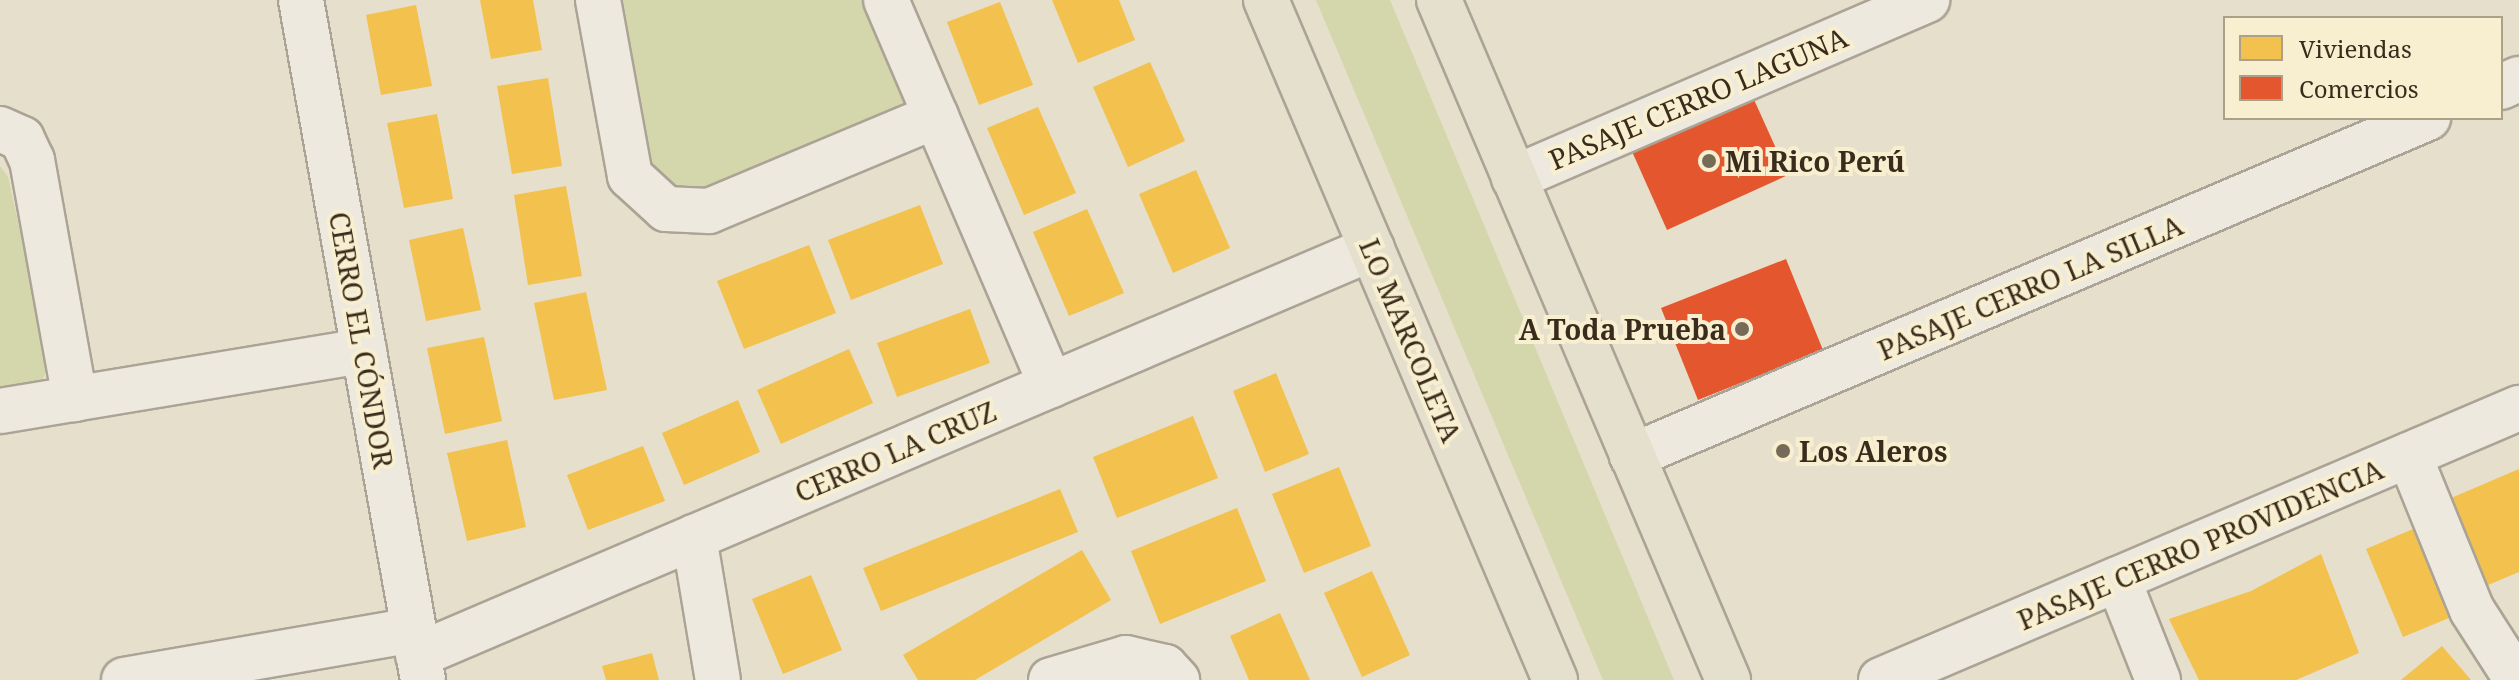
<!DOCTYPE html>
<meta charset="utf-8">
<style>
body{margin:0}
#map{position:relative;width:2519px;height:680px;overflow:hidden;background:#e6dfcb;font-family:"Noto Serif",serif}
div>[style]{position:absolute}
.green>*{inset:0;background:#d4d6ac}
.homes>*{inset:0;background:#f2c14e}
.shops>*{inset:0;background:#e4572e}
.roads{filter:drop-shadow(2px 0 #aba395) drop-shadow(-2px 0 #aba395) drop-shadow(0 2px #aba395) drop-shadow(0 -2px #aba395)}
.minor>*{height:44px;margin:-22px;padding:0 22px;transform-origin:22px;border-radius:22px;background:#ede9de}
.major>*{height:44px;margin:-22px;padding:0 22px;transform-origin:22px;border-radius:22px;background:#e5dfce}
.dots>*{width:22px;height:22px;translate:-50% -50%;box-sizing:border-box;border:4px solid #f8eed0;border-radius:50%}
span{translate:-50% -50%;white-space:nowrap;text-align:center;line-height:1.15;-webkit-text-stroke:8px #f8eed0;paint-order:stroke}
.street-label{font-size:28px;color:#3a2c1c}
.poi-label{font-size:28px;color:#3a2c1c;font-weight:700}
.left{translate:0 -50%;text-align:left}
.right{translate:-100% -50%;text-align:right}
.legend{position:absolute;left:2223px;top:16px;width:280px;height:104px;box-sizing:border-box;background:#f8eed0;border:2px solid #aca088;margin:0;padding:10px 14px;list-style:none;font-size:24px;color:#3a2c1c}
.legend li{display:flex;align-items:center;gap:16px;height:40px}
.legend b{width:40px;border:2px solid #aca088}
</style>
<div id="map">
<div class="green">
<div style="clip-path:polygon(605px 0,871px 0,907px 105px,720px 195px,656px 188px)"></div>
<div style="clip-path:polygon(1316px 0,1390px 0,1674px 680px,1603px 680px)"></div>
<div style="clip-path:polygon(0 166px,8px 177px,50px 364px,40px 384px,0 394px)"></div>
</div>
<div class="homes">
<div style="clip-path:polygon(480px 0,533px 0,542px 50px,491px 59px)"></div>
<div style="clip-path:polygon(1052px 0,1119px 0,1135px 40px,1078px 63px)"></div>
<div style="clip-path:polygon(1000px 2px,1033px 85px,979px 105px,947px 22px)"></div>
<div style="clip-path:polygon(416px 5px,432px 86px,381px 95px,366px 15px)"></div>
<div style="clip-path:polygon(1150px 62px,1185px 141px,1128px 167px,1093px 87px)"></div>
<div style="clip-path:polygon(548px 78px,562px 166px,512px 174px,497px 86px)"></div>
<div style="clip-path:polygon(1038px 107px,1076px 193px,1024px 215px,987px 128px)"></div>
<div style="clip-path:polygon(437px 114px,453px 199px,404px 208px,387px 123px)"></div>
<div style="clip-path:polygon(1196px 170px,1230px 248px,1173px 273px,1139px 194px)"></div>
<div style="clip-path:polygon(566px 186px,582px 276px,528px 285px,514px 195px)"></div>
<div style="clip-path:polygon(920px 205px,943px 264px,851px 300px,828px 240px)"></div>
<div style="clip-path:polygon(1087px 209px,1124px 293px,1069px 316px,1033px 232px)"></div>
<div style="clip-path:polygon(463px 228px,481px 310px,426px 321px,409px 240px)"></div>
<div style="clip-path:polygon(809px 245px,836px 313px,744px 349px,717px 281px)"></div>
<div style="clip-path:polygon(586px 292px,607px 390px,554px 400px,534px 303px)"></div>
<div style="clip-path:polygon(970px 309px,990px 363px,897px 397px,877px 343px)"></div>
<div style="clip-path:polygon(484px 337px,502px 421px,445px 434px,427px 348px)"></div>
<div style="clip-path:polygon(849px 349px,873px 403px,781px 444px,757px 390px)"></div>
<div style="clip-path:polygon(1276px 373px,1309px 454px,1265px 472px,1233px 391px)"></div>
<div style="clip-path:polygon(738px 400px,760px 452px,684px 485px,662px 433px)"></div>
<div style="clip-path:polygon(1193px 416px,1218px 478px,1117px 518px,1093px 457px)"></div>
<div style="clip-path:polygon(507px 440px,526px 527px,467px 541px,447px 453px)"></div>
<div style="clip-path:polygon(643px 446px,665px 501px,588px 530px,567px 475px)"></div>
<div style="clip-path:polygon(1339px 467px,1371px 546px,1304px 573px,1272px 494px)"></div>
<div style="clip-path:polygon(2519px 469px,2519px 572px,2481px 588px,2444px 501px)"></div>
<div style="clip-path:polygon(1060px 489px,1078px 532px,881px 611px,863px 568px)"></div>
<div style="clip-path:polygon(1237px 508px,1266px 581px,1160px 624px,1131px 551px)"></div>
<div style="clip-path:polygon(2413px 529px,2449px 618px,2403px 637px,2366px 549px)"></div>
<div style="clip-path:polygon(1082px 550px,1111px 600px,975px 680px,918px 680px,903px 655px)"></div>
<div style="clip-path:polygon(2321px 554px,2359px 653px,2296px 680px,2199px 680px,2169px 619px,2251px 591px)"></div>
<div style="clip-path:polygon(1372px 571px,1410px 655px,1362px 677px,1324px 593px)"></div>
<div style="clip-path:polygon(811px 575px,842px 650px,783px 674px,752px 599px)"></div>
<div style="clip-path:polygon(1280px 613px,1310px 680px,1249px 680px,1230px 636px)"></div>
<div style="clip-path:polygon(2442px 646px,2471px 680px,2401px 680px)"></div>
<div style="clip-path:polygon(652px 653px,659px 680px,606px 680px,602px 666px)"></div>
</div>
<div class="shops">
<div style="clip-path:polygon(1751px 93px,1788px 175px,1667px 230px,1630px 147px)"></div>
<div style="clip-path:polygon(1786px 259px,1823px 350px,1698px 400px,1661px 308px)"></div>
</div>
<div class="roads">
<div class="minor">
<div style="left:301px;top:0;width:691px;rotate:79.83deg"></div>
<div style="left:598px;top:0;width:179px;rotate:79.7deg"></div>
<div style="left:630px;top:176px;width:49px;rotate:42.5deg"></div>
<div style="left:666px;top:209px;width:43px;rotate:2.7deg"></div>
<div style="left:709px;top:211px;width:246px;rotate:-22.7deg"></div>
<div style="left:886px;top:0;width:419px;rotate:66.8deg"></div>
<div style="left:2501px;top:87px;width:20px;rotate:-24deg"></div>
<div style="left:0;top:129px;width:24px;rotate:24deg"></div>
<div style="left:22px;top:139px;width:23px;rotate:65deg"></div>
<div style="left:32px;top:160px;width:243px;rotate:79.8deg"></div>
<div style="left:1514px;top:178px;width:450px;rotate:-23.3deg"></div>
<div style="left:0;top:411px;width:369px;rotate:-9.4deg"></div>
<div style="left:2409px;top:455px;width:167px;rotate:67.9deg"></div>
<div style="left:2472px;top:610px;width:83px;rotate:57.3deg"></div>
<div style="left:1632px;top:456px;width:865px;rotate:-23.01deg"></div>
<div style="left:694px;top:537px;width:145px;rotate:80.5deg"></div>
<div style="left:2118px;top:579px;width:109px;rotate:68.4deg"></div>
<div style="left:418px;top:655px;width:1037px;rotate:-23.1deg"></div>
<div style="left:124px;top:680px;width:294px;rotate:-9.8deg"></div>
<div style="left:1051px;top:680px;width:78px;rotate:-16.3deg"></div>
<div style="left:1126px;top:658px;width:40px;rotate:13deg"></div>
<div style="left:1165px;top:667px;width:18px;rotate:47deg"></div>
<div style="left:1881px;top:680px;width:694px;rotate:-23.09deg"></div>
</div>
<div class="major">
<div style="left:1266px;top:0;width:739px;rotate:66.97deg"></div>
<div style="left:1439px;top:0;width:739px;rotate:66.97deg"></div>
</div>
</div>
<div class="dots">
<div style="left:1709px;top:161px;background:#766b59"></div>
<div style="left:1742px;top:329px;background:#766b59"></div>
<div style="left:1783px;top:451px;background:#766b59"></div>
</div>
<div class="street-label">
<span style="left:1698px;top:98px;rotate:-23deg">PASAJE CERRO LAGUNA</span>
<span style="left:2030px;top:287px;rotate:-23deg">PASAJE CERRO LA SILLA</span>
<span style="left:362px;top:340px;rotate:80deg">CERRO EL CÓNDOR</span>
<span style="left:1411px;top:340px;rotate:67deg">LO MARCOLETA</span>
<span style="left:895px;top:451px;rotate:-23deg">CERRO LA CRUZ</span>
<span style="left:2200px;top:544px;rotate:-23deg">PASAJE CERRO PROVIDENCIA</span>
</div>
<div class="poi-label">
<span class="left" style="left:1725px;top:161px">Mi Rico Perú</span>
<span class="right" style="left:1726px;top:329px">A Toda Prueba</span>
<span class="left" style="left:1799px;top:451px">Los Aleros</span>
</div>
<ul class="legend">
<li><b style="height:22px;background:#f2c14e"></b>Viviendas</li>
<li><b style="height:22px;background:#e4572e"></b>Comercios</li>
</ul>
</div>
